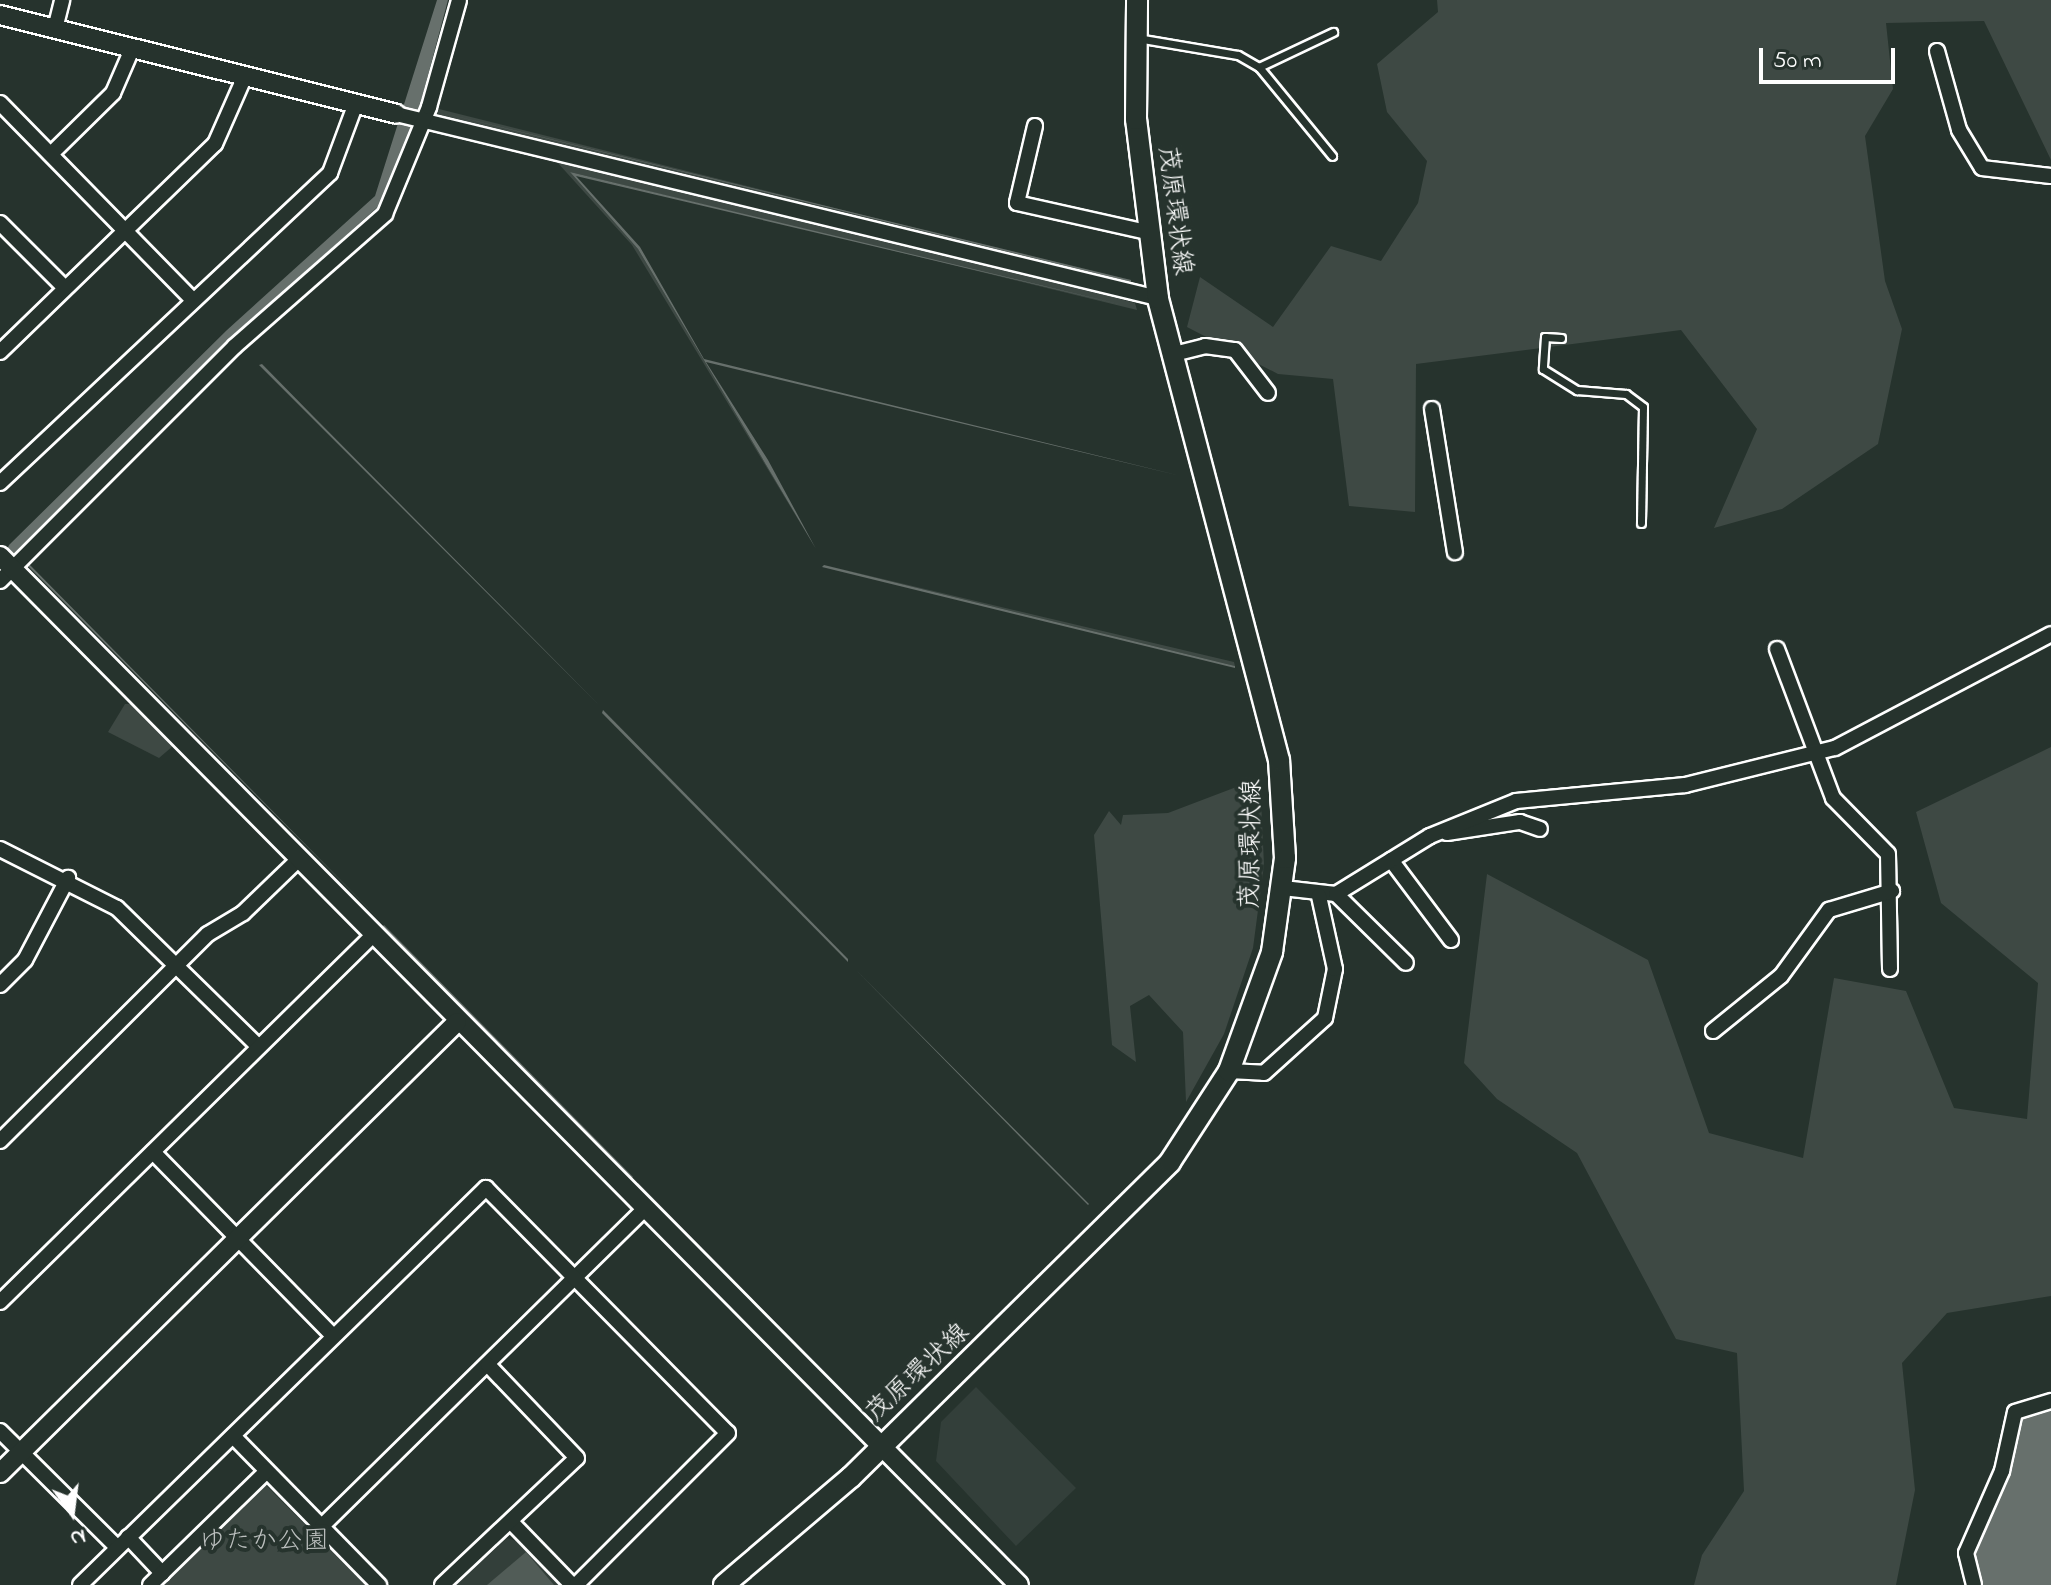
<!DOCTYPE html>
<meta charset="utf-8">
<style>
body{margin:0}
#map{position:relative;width:2051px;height:1585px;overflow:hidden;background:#26332d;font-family:"Indie Flower","Klee One",sans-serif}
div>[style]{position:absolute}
.built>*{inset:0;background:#333f3a}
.green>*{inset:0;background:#3e4944}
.water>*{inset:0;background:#67706c}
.building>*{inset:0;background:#515c57}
.roads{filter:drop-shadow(2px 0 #fff) drop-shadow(-2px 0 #fff) drop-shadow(0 2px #fff) drop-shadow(0 -2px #fff)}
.service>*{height:7px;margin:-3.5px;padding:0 3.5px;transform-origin:3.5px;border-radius:3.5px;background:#26332d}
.minor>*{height:14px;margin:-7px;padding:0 7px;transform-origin:7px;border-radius:7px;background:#26332d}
.tertiary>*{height:18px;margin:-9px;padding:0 9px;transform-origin:9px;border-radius:9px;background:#26332d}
.secondary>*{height:20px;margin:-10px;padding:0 10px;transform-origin:10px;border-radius:10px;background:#26332d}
span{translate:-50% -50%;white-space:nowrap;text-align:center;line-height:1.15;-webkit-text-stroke:8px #26332d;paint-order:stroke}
.street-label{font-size:26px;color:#fff}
.park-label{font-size:26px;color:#bbbfbe}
.north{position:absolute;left:32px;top:1473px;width:80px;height:80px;-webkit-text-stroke:6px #26332d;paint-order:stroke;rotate:166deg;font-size:22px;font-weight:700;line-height:32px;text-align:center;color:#fff}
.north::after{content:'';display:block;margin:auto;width:28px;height:36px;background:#fff;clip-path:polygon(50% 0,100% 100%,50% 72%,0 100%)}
.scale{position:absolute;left:1759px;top:48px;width:136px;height:36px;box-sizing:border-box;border:4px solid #fff;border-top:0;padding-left:10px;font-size:24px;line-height:28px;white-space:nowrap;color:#fff;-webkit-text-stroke:6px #26332d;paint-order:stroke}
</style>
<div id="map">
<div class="built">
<div style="clip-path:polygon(976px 1387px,1076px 1488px,1016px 1546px,936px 1461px,941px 1422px)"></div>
<div style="clip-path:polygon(507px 1538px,516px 1541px,560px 1585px,456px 1585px)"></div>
</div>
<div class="green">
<div style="clip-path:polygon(1437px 0,2051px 0,2051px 160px,1984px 21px,1886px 23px,1893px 89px,1865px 136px,1885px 281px,1902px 329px,1878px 444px,1782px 509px,1714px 528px,1757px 429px,1681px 330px,1416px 364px,1415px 512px,1349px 506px,1333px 379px,1278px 374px,1187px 327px,1200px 277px,1273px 327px,1331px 246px,1381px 261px,1418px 203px,1427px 161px,1387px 112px,1377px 64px,1438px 12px)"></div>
<div style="clip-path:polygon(435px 108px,1131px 282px,1132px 285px,438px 115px)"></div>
<div style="clip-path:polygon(557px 162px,1095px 292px,1135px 303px,1137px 310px,570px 172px,638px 249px,816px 549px,632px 245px)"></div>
<div style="clip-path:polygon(824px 565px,1234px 662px,1235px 666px)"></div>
<div style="clip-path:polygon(125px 704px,132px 704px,173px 746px,159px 758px,108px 732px)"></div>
<div style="clip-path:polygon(2051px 747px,2051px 1296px,1947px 1313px,1902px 1363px,1915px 1490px,1896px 1585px,1694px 1585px,1702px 1555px,1744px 1491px,1737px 1353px,1676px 1339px,1577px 1153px,1497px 1099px,1464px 1063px,1487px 874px,1648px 960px,1709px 1133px,1803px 1158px,1834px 978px,1906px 991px,1954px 1108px,2027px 1119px,2038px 983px,1941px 903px,1916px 812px)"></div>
<div style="clip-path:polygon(1260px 778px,1264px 865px,1253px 948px,1224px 1034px,1186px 1102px,1183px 1032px,1149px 995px,1130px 1006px,1136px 1062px,1112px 1045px,1094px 835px,1109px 811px,1121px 825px,1123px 815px,1168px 813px)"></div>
<div style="clip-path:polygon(264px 1483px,365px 1585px,161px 1585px)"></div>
</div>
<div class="water">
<div style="clip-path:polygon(437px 0,448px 0,414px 128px,382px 203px,225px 344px,0 567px,9px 545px,227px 330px,375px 196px)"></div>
<div style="clip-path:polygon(439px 112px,1131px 280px,1131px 282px)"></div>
<div style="clip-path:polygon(570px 172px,1127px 306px,576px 176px,640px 247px,704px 359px,1181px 476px,706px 362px,768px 460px,816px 549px,638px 249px)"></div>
<div style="clip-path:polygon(262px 364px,312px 415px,599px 705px,259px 365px)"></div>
<div style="clip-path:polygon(27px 562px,379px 919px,26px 564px)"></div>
<div style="clip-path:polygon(824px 565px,1235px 666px,1235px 668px,822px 567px)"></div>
<div style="clip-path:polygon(603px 710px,848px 959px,848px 962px,602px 713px)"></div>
<div style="clip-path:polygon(384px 925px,633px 1177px,631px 1179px,382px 927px)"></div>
<div style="clip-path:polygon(856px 970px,1089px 1204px,1088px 1205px,1026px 1143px)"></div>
<div style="clip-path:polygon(638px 1183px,713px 1259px,846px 1395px,637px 1186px)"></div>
<div style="clip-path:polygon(2051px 1405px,2051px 1585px,1974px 1585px,1974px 1529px,2016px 1428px,2028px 1411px)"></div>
</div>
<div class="building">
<div style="clip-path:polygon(526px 1552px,554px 1585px,487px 1585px)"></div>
</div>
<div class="roads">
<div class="service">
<div style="left:1137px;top:38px;width:102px;rotate:9.6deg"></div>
<div style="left:1238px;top:55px;width:24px;rotate:30deg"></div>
<div style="left:1259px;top:67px;width:115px;rotate:50.6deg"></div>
<div style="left:1259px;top:67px;width:82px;rotate:-25.3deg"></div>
<div style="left:1561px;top:338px;width:16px;rotate:-176deg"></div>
<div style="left:1545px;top:337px;width:32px;rotate:94deg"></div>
<div style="left:1543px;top:369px;width:40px;rotate:32deg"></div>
<div style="left:1577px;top:390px;width:49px;rotate:4.7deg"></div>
<div style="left:1626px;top:394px;width:21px;rotate:37deg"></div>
<div style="left:1643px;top:407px;width:116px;rotate:91deg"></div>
</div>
<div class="minor">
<div style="left:55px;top:29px;width:30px;rotate:-76deg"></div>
<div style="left:1937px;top:51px;width:82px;rotate:74.4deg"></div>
<div style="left:1959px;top:130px;width:44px;rotate:58.8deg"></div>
<div style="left:1982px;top:168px;width:69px;rotate:6.6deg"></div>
<div style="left:0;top:103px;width:273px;rotate:45.6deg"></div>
<div style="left:396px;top:114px;width:784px;rotate:13.58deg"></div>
<div style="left:1035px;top:126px;width:79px;rotate:103.2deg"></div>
<div style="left:1017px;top:203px;width:133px;rotate:12.6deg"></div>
<div style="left:51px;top:154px;width:87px;rotate:-44.5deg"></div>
<div style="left:113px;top:93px;width:48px;rotate:-66.6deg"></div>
<div style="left:0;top:223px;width:92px;rotate:45deg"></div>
<div style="left:0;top:352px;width:299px;rotate:-44.1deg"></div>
<div style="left:215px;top:144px;width:74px;rotate:-66.2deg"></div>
<div style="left:1170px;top:355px;width:36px;rotate:-14deg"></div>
<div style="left:1205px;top:346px;width:30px;rotate:8deg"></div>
<div style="left:1235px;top:350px;width:54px;rotate:52.5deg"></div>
<div style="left:1432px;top:409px;width:145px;rotate:80.9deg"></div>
<div style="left:0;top:483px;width:453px;rotate:-43.2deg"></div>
<div style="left:330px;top:173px;width:75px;rotate:-69.6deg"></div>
<div style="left:0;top:581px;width:332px;rotate:-45deg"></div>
<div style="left:235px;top:346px;width:200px;rotate:-41.3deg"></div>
<div style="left:385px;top:214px;width:116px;rotate:-67.6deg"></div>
<div style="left:429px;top:107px;width:111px;rotate:-74.3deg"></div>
<div style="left:1777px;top:649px;width:159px;rotate:69.4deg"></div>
<div style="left:1833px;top:798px;width:78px;rotate:45.5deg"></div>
<div style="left:1888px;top:854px;width:115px;rotate:89deg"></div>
<div style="left:1447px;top:833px;width:74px;rotate:-8.6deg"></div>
<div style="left:1520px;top:822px;width:21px;rotate:19deg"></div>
<div style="left:0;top:849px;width:131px;rotate:26.8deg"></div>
<div style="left:117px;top:908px;width:197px;rotate:44.4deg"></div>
<div style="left:1391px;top:860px;width:100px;rotate:53.1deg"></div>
<div style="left:1283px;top:888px;width:53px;rotate:6.5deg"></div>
<div style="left:1336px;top:894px;width:110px;rotate:-31.7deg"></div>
<div style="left:1430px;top:836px;width:93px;rotate:-22.1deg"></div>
<div style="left:1516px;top:801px;width:170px;rotate:-5.4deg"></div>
<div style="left:1685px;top:785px;width:154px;rotate:-13.9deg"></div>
<div style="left:1835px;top:748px;width:244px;rotate:-27.8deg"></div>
<div style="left:1336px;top:894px;width:98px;rotate:44.6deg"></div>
<div style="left:0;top:985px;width:35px;rotate:-45deg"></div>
<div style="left:25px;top:960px;width:93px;rotate:-62.3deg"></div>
<div style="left:1713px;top:1031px;width:87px;rotate:-39deg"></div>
<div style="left:1781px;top:976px;width:82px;rotate:-54deg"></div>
<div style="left:1829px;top:910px;width:66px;rotate:-16.8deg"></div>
<div style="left:1229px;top:1071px;width:35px;rotate:3deg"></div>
<div style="left:1264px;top:1073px;width:82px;rotate:-42deg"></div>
<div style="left:1325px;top:1018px;width:50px;rotate:-78.5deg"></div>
<div style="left:1335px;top:969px;width:75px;rotate:-102.4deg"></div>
<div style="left:0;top:1141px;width:293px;rotate:-44.9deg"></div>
<div style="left:208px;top:934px;width:41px;rotate:-31deg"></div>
<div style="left:243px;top:913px;width:78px;rotate:-44deg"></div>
<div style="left:153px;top:1152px;width:257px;rotate:45.6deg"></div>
<div style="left:0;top:1302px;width:522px;rotate:-44.53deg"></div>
<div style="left:0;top:1431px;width:165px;rotate:44.8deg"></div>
<div style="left:233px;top:1436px;width:209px;rotate:45.6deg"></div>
<div style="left:511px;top:1522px;width:88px;rotate:45.9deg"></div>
<div style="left:322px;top:1526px;width:450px;rotate:-44.5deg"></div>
<div style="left:128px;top:1537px;width:50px;rotate:46.6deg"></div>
<div style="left:80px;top:1585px;width:568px;rotate:-44.36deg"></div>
<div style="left:486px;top:1188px;width:344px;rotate:45.4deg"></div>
<div style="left:728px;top:1433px;width:215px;rotate:135deg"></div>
<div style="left:150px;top:1585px;width:163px;rotate:-44.3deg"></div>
<div style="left:442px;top:1585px;width:185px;rotate:-43.3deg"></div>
<div style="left:577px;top:1458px;width:129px;rotate:-133.7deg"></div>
<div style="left:1974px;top:1585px;width:33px;rotate:-104deg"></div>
<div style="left:1966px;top:1553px;width:90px;rotate:-66.3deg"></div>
<div style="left:2002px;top:1471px;width:60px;rotate:-77.6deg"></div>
<div style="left:2015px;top:1412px;width:38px;rotate:-17deg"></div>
</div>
<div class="tertiary">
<div style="left:0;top:15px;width:408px;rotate:14deg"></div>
<div style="left:0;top:556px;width:1448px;rotate:45.28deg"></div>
<div style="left:0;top:1473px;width:642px;rotate:-44.62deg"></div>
</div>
<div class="secondary">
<div style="left:724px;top:1585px;width:167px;rotate:-40.4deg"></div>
<div style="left:851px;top:1477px;width:448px;rotate:-44.6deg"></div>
<div style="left:1170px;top:1162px;width:108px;rotate:-57deg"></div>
<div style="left:1229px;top:1071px;width:127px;rotate:-70.1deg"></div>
<div style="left:1272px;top:952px;width:95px;rotate:-82.1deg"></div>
<div style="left:1285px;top:858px;width:98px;rotate:-93.5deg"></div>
<div style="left:1279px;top:760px;width:478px;rotate:-104.7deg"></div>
<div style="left:1158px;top:298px;width:180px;rotate:-97deg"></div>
<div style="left:1136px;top:119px;width:119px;rotate:-89.5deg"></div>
</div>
</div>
<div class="street-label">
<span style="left:1173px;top:211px;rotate:83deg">茂原環状線</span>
<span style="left:1253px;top:844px;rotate:-89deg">茂原環状線</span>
<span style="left:919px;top:1374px;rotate:-43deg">茂原環状線</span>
</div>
<div class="park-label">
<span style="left:264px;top:1543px">ゆたか公園</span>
</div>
<div class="north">N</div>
<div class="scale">50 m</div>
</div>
